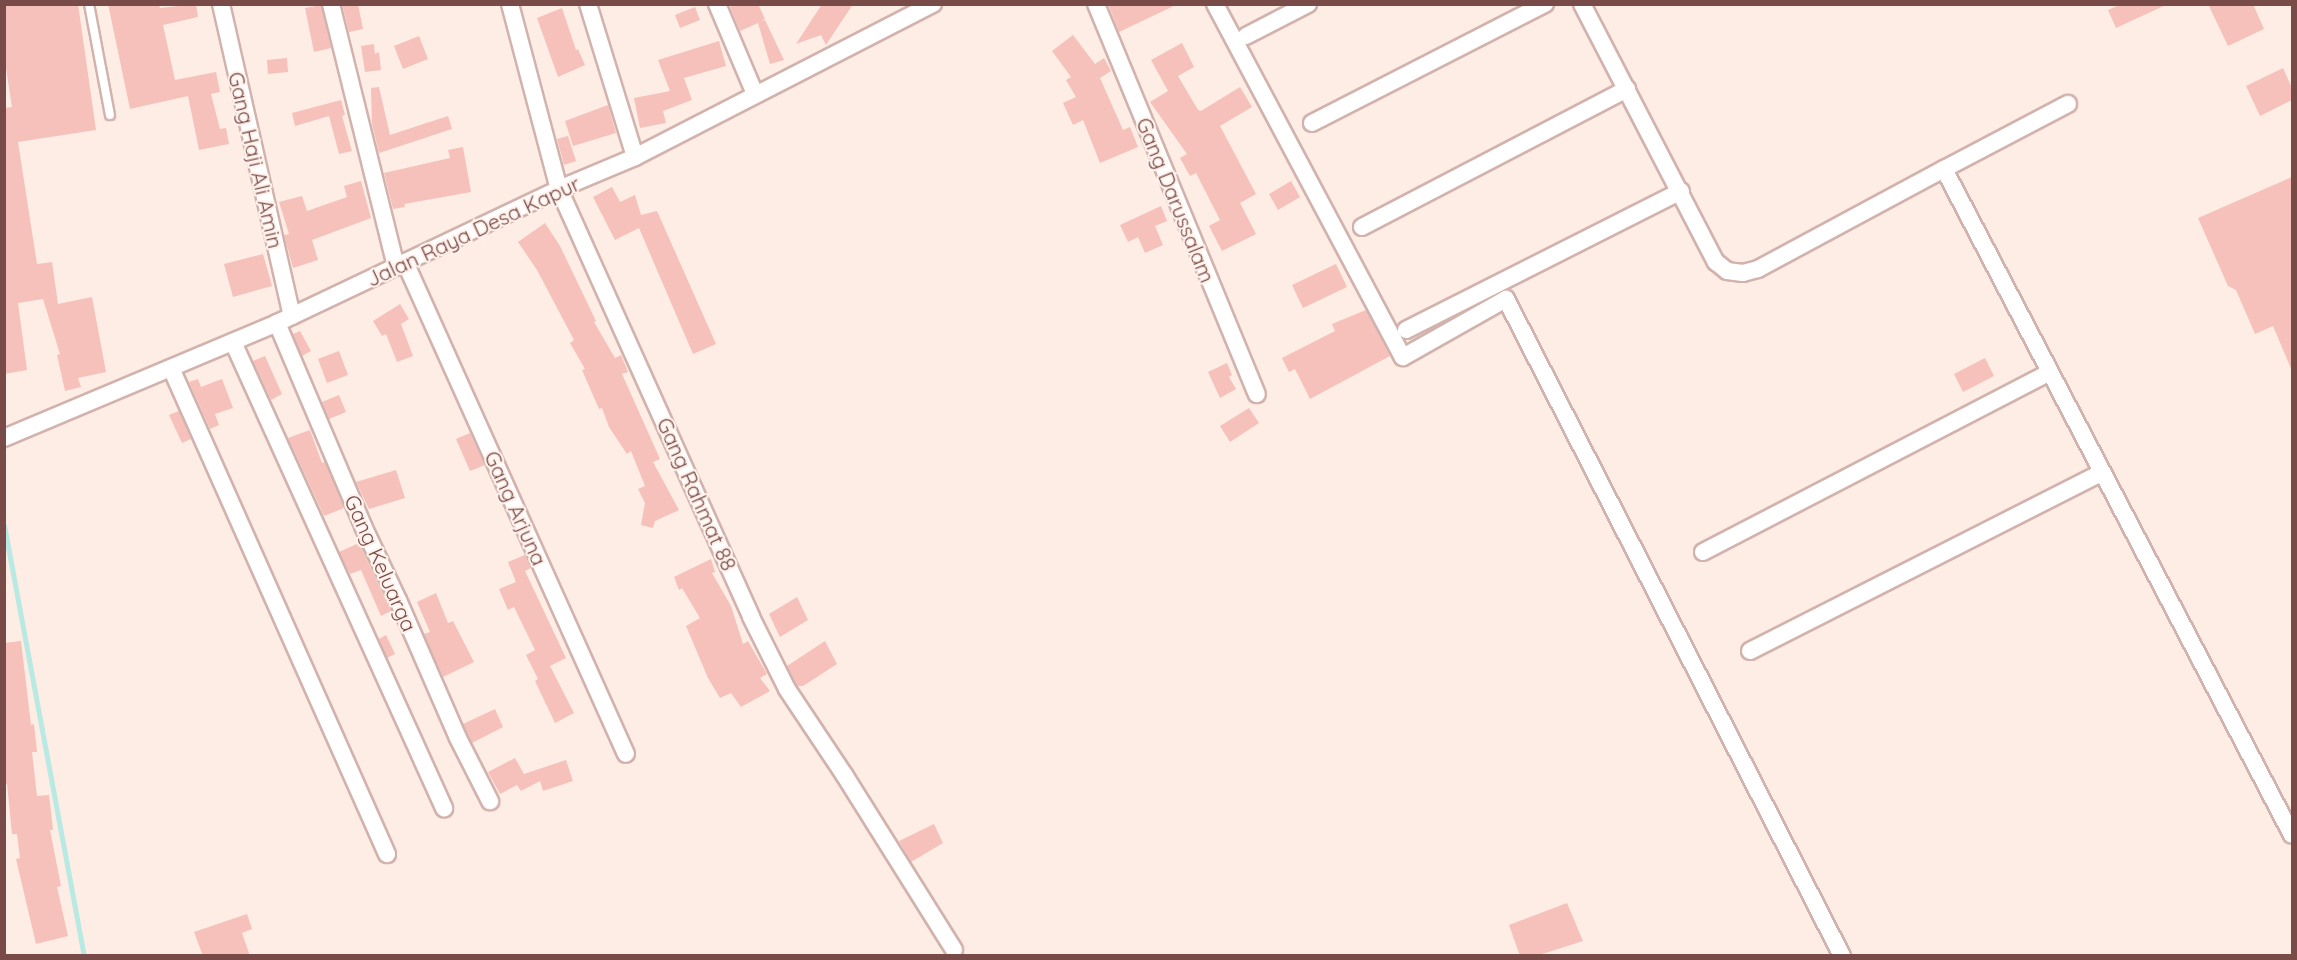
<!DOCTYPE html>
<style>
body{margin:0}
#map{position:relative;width:2297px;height:960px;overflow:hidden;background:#feede5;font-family:Quicksand,sans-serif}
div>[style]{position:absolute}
.stream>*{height:5px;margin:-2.5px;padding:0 2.5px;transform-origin:2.5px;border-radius:2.5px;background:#b8e9e2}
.building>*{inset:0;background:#f5c1ba}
.roads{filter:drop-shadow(2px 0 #d2b2ac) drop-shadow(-2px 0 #d2b2ac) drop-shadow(0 2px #d2b2ac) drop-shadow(0 -2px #d2b2ac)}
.lane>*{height:8px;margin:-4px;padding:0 4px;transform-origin:4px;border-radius:4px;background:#fff}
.street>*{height:16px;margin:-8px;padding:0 8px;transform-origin:8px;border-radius:8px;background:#fff}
span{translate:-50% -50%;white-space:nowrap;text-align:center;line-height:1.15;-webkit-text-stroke:4.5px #fff2ec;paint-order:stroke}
.street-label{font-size:21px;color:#784b48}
.frame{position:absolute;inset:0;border:6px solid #784b48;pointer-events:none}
</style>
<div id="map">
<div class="stream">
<div style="left:4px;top:525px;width:438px;rotate:79.5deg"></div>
</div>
<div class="building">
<div style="clip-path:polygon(4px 4px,78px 4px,96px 130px,18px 142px,37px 264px,52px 262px,58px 304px,92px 297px,106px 372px,78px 378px,81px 387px,65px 391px,57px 355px,60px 354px,43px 299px,18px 303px,27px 370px,4px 374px,4px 108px,12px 107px,4px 56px)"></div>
<div style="clip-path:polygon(108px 4px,159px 4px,160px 8px,196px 4px,198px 17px,163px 25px,175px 80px,216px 72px,220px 92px,211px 94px,220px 129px,226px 128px,229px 144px,199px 150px,188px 96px,130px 109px)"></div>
<div style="clip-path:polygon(342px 4px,358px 4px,363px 29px,349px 32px)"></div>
<div style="clip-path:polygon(736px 4px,758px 4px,765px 19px,761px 21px,765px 20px,784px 60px,770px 64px,758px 23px,740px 31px,730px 7px)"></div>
<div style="clip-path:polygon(822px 4px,853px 4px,826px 45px,821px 35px,796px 44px)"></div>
<div style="clip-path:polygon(1108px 4px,1178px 4px,1119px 32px)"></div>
<div style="clip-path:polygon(2122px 4px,2168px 4px,2116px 28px,2108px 10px)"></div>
<div style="clip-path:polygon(2208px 4px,2253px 4px,2264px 29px,2228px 46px)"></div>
<div style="clip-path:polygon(321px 5px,331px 48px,314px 52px,305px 8px)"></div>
<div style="clip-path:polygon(695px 7px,700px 20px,680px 28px,675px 15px)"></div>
<div style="clip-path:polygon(562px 8px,576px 50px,578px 49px,585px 65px,558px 77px,537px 18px)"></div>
<div style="clip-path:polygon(1073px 35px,1095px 64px,1104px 58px,1111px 71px,1100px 78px,1123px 130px,1130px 127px,1138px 147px,1100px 163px,1083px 120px,1073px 125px,1063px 103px,1076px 97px,1066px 80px,1071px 77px,1052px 51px)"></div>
<div style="clip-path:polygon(419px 36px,428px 59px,403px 69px,394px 46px)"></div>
<div style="clip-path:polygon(719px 41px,726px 66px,684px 78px,692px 100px,663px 111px,666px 123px,640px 128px,634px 98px,670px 91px,658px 60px)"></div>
<div style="clip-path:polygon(1182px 43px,1194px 67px,1178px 76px,1198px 110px,1201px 111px,1240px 87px,1252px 107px,1220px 126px,1256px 194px,1240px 203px,1256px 234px,1222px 251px,1209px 226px,1220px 220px,1196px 173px,1190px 176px,1180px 158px,1187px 154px,1150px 102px,1168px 91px,1151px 60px)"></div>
<div style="clip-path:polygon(374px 44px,375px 54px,379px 52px,381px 70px,365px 72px,361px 46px)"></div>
<div style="clip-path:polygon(287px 58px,288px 72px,268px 74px,267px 60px)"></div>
<div style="clip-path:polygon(2283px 68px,2292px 88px,2292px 100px,2260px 116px,2246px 86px)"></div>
<div style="clip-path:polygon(379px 87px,390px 135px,448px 116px,452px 129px,379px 153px,372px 124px,371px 88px)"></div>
<div style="clip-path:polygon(341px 100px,345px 115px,342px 116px,352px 151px,339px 154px,329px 116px,295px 126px,292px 113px)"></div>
<div style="clip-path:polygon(608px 105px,616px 133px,573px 146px,565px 121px)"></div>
<div style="clip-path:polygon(568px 136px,576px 161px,564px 165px,557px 139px)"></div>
<div style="clip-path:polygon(463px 147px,471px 192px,404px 204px,405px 207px,393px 209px,384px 173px,450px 158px,448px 150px)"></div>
<div style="clip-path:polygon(2292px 177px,2292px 371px,2273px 326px,2255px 334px,2236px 290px,2228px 286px,2198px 218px)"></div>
<div style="clip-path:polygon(361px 181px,371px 218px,312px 240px,318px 260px,293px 268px,284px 235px,289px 234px,279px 202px,302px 196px,307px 211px,347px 197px,344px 186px)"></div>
<div style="clip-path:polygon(1291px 181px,1300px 197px,1278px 210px,1269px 194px)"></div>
<div style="clip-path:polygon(612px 187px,620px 202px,635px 195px,641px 215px,657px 211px,716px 344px,693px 354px,639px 228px,615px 240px,593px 197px)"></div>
<div style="clip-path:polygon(1161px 206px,1167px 221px,1155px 226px,1163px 245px,1145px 253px,1138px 237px,1128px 242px,1120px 225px)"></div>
<div style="clip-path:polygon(545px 223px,560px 246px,596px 321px,594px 322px,615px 358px,621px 355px,628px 372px,622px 374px,660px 459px,653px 462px,679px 510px,655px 521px,653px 528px,641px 525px,645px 503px,638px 489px,645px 486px,631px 451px,627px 454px,609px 427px,602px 408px,599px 409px,582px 370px,585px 369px,570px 343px,574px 340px,537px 270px,518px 242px)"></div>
<div style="clip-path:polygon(263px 254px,272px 286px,233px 297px,224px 264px)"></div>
<div style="clip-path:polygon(1336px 264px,1347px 287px,1303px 308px,1292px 285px)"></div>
<div style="clip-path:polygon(400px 304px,409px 319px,401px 324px,413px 356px,397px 362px,386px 334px,382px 336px,373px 321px)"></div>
<div style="clip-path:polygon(1366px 310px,1390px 356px,1310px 399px,1295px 369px,1289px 372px,1282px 358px,1335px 331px,1332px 324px)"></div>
<div style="clip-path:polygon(300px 331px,311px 351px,302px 356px,293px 334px)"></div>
<div style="clip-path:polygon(339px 351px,348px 375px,327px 383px,318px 359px)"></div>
<div style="clip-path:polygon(265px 356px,282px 394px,271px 400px,253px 361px)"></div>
<div style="clip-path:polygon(1985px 358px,1994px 376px,1963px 392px,1954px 374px)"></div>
<div style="clip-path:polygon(1227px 363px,1232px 375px,1229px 377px,1236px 389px,1220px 398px,1208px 372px)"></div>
<div style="clip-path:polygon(198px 379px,201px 387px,222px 379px,233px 408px,215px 414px,219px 425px,210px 429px,189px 382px)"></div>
<div style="clip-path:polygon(339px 395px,346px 412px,329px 419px,322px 402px)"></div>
<div style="clip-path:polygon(1249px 408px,1259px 423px,1230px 442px,1220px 426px)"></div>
<div style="clip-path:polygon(179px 411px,191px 439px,182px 443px,169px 415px)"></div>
<div style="clip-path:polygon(310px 430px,322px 463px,325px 462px,344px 508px,324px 516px,288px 438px)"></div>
<div style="clip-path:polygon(470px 433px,485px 465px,470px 471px,456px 439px)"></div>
<div style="clip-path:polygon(396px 470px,405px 498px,369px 509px,356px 482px)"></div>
<div style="clip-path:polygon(359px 543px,391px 611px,381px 616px,361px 570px,350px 574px,339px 552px)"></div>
<div style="clip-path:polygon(525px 555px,531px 568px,525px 571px,566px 658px,550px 666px,574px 713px,555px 723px,535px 681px,538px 679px,526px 655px,535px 650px,514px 607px,508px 610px,499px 589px,516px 582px,508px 562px)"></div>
<div style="clip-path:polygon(711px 559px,715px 572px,712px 573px,731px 606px,743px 644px,748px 641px,767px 674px,760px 678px,770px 691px,741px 707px,731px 693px,720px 698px,708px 678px,686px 626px,700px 618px,682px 588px,679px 590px,674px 577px)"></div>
<div style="clip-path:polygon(436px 593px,448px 623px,453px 621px,474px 662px,443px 677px,424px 634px,430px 632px,417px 602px)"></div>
<div style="clip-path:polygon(797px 597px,808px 620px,780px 637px,769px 614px)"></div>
<div style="clip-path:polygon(386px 635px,395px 654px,387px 658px,379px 639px)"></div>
<div style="clip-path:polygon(21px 641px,31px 725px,34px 724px,37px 752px,32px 752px,37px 796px,49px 795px,53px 830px,50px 830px,61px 886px,57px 887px,68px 936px,36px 944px,16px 859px,20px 858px,17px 834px,12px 834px,7px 784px,4px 785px,4px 643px)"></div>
<div style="clip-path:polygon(825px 641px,837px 664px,803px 686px,797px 686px,787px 666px)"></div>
<div style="clip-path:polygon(495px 709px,503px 727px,472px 743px,463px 724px)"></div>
<div style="clip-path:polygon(515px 758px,524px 774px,566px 760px,573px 781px,543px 791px,540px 781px,521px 791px,517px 785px,500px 794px,488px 772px)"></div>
<div style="clip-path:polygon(934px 824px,943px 843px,911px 862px,899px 841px)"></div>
<div style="clip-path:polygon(1567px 903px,1583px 941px,1536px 956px,1520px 956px,1509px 925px)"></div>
<div style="clip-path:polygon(247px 914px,252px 929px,242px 933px,250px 956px,203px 956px,194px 932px)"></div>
</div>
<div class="roads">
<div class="lane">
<div style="left:89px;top:4px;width:113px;rotate:79.3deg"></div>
</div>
<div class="street">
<div style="left:221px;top:4px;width:320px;rotate:77.2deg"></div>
<div style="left:331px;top:4px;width:270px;rotate:76.1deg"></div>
<div style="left:510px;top:4px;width:191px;rotate:75.2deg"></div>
<div style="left:559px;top:189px;width:469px;rotate:65.8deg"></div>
<div style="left:751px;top:617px;width:80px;rotate:63.4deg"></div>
<div style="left:787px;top:689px;width:105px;rotate:56.3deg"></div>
<div style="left:845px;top:776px;width:205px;rotate:57.9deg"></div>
<div style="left:588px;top:4px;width:160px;rotate:72.9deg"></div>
<div style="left:717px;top:4px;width:98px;rotate:67.1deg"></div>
<div style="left:1096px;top:4px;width:422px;rotate:67.6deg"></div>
<div style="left:1215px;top:4px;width:400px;rotate:62deg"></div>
<div style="left:1403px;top:357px;width:118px;rotate:-29.4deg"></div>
<div style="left:1506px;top:299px;width:738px;rotate:62.91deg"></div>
<div style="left:1582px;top:4px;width:291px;rotate:62.6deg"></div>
<div style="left:1716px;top:262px;width:14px;rotate:39deg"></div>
<div style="left:1727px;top:271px;width:16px;rotate:7deg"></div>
<div style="left:1743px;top:273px;width:16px;rotate:-15deg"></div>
<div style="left:1758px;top:269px;width:211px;rotate:-28.3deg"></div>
<div style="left:1944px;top:169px;width:751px;rotate:62.41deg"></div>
<div style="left:1246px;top:36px;width:70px;rotate:-27.3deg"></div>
<div style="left:1312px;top:123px;width:262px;rotate:-27.1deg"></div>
<div style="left:1944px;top:169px;width:140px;rotate:-27.7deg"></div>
<div style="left:1362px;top:227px;width:299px;rotate:-27.5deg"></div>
<div style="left:405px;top:262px;width:539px;rotate:65.81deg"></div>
<div style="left:277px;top:323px;width:220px;rotate:67deg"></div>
<div style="left:363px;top:526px;width:82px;rotate:64.7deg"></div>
<div style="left:398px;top:600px;width:150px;rotate:66.5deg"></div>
<div style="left:458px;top:738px;width:71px;rotate:63.1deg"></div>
<div style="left:1406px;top:330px;width:308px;rotate:-26.8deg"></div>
<div style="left:233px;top:342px;width:512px;rotate:65.64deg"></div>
<div style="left:171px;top:368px;width:532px;rotate:66.04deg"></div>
<div style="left:4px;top:438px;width:296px;rotate:-22.8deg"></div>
<div style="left:277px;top:323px;width:312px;rotate:-25.4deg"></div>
<div style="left:559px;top:189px;width:82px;rotate:-22.8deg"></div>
<div style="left:635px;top:157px;width:335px;rotate:-27.2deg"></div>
<div style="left:1703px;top:552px;width:390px;rotate:-27.4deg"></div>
<div style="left:1750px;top:651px;width:394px;rotate:-26.9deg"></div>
</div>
</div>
<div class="street-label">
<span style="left:256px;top:160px;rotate:77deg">Gang Haji Ali Amin</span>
<span style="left:1176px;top:200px;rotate:68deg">Gang Darussalam</span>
<span style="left:473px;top:231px;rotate:-25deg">Jalan Raya Desa Kapur</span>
<span style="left:697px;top:494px;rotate:66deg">Gang Rahmat 88</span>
<span style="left:516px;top:508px;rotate:66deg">Gang Arjuna</span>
<span style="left:381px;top:563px;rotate:66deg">Gang Keluarga</span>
</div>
<div class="frame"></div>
</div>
